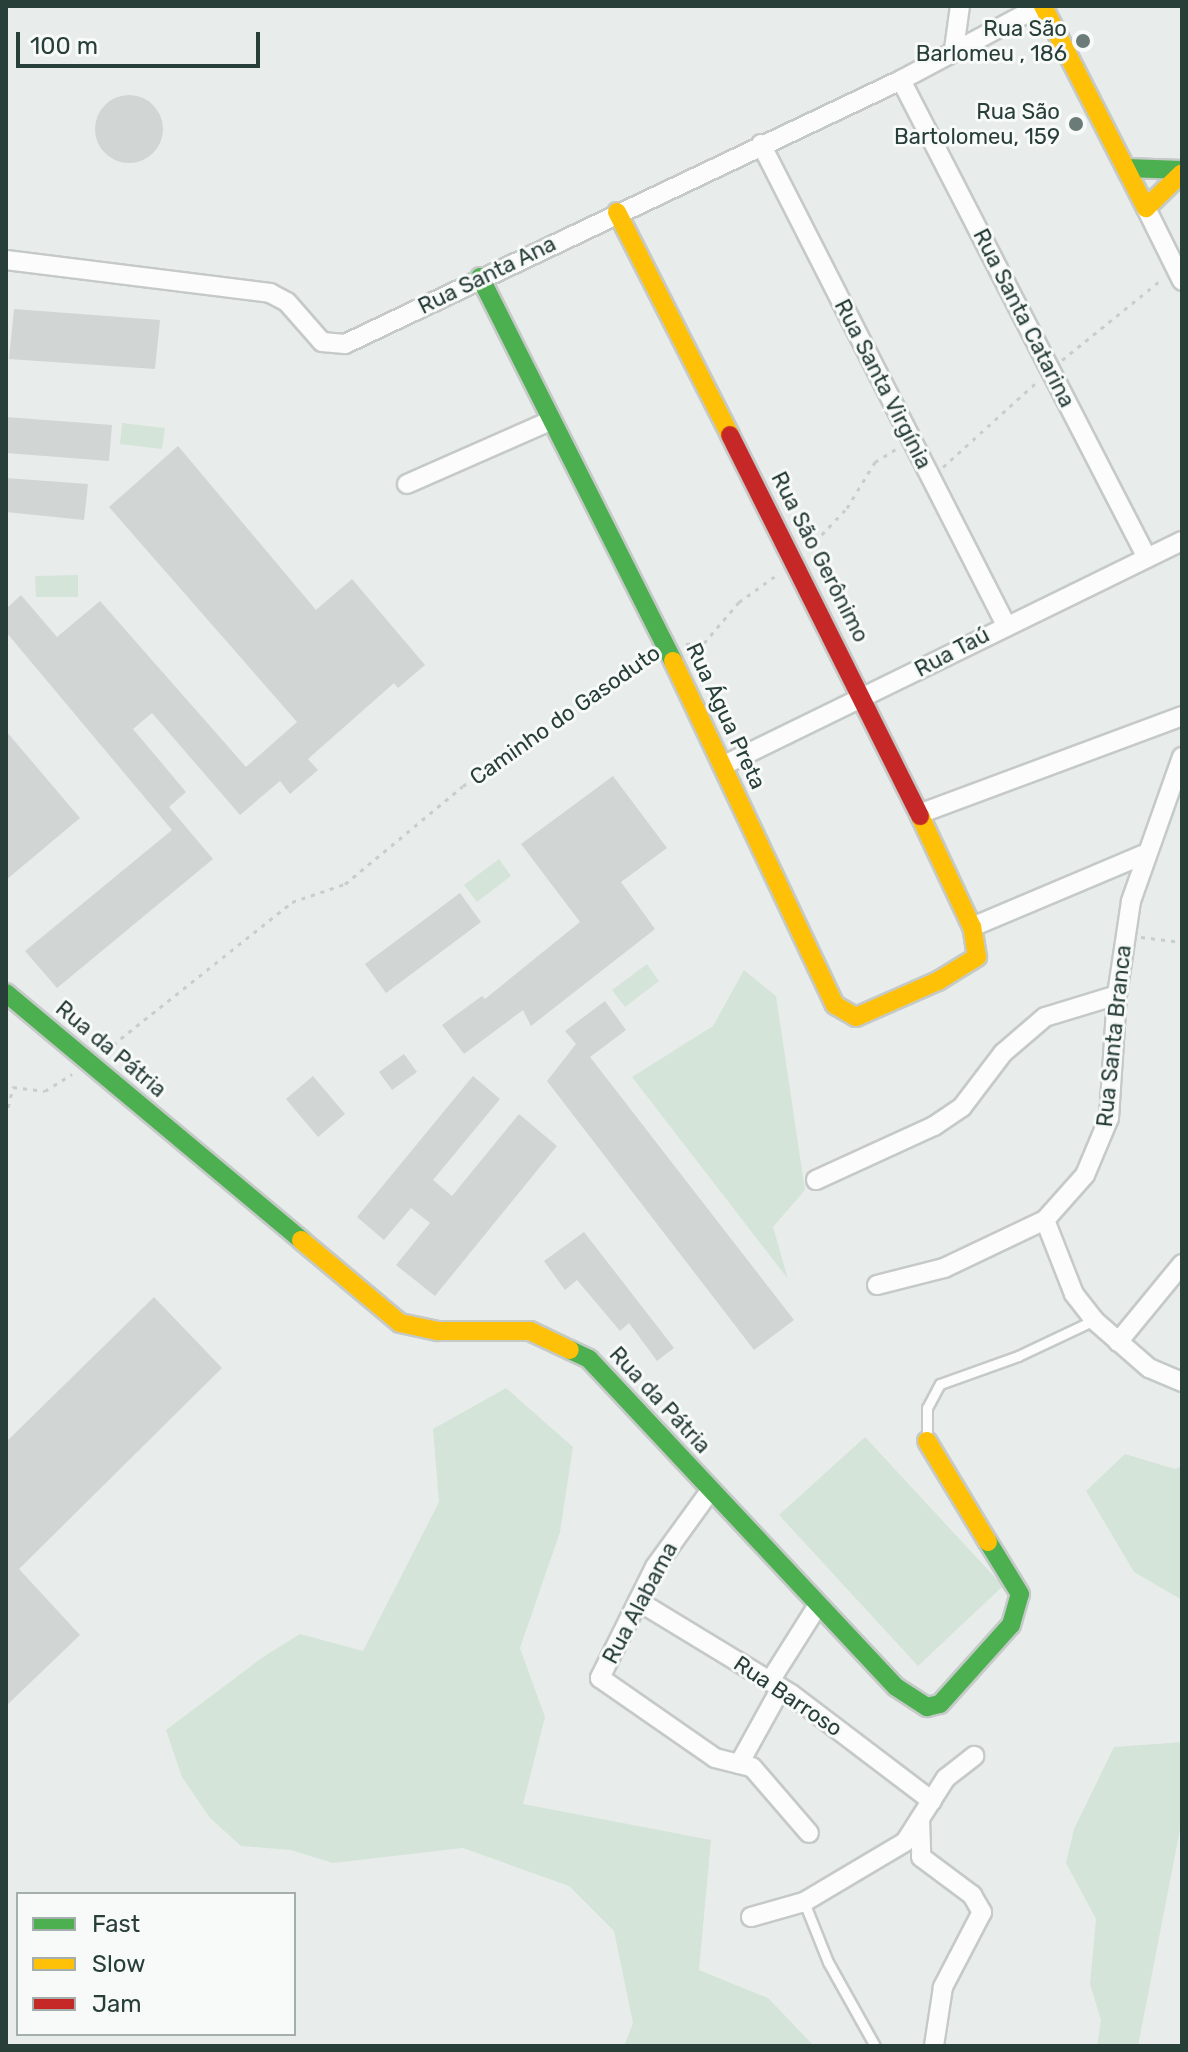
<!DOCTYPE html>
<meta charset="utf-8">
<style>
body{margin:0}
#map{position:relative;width:1188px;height:2052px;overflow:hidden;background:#e8edeb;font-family:Rubik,sans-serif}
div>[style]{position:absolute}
.green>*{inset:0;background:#d4e4d9}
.building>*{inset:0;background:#d1d5d4}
.round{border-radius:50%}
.path>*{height:3px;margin-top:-1.5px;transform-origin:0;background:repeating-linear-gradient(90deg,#c7cecc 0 4px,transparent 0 10px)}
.roads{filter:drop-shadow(2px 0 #c5cac8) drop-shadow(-2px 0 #c5cac8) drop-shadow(0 2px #c5cac8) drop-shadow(0 -2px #c5cac8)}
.lane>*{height:9px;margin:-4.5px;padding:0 4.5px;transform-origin:4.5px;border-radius:4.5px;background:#fcfcfc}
.street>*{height:18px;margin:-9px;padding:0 9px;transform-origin:9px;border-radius:9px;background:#fcfcfc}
.fast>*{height:18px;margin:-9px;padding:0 9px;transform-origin:9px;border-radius:9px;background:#4caf50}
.slow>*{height:18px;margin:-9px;padding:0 9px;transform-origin:9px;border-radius:9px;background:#ffc107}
.jam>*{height:18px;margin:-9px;padding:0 9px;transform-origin:9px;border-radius:9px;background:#c62828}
.dots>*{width:22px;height:22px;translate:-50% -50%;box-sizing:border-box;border:4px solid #f7faf9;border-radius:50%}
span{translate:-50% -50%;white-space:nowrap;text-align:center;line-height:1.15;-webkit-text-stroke:6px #f7faf9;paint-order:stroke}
.poi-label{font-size:22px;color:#283e39}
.right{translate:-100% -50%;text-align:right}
.street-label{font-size:22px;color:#283e39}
.frame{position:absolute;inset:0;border:8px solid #283e39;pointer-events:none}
.legend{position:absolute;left:16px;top:1892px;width:280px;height:144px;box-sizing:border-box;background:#f7faf9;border:2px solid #a4afac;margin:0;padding:10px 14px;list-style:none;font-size:24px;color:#283e39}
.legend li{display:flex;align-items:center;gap:16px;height:40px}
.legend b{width:40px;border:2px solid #a4afac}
.scale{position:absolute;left:16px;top:32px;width:244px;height:36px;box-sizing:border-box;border:4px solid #283e39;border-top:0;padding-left:10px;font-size:24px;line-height:28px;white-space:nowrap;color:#283e39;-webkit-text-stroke:6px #f7faf9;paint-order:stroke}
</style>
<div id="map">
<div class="green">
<div style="clip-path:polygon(122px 423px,165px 428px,162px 449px,120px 444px)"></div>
<div style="clip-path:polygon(78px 575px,78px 597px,36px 597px,35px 576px)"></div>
<div style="clip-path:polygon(499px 859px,511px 876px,477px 902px,464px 885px)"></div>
<div style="clip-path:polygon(647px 964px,659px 981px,625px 1007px,612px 990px)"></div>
<div style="clip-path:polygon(744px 970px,776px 996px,805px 1190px,773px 1227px,788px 1279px,632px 1077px,713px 1026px)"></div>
<div style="clip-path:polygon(506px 1388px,573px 1447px,560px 1532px,520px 1648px,545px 1717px,523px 1804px,711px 1840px,699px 1970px,768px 1998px,814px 2046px,624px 2046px,633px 2023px,614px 1931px,569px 1886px,463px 1848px,333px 1863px,291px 1850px,241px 1846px,210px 1818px,182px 1777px,166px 1730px,263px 1657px,300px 1634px,363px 1651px,439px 1502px,433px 1429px)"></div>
<div style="clip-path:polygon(865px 1437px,1003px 1586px,918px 1666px,779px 1515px)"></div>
<div style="clip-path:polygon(1125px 1454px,1175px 1469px,1182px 1466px,1182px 1600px,1134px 1572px,1086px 1491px)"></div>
<div style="clip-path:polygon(1182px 1742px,1182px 1819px,1138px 2046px,1097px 2046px,1101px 2020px,1090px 1984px,1096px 1919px,1066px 1863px,1074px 1829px,1114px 1747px)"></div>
</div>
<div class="building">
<div class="round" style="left:95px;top:95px;width:68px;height:68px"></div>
<div style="clip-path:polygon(14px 309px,160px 320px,155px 369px,9px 359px)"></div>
<div style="clip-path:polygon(6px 417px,112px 425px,109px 461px,6px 453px)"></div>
<div style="clip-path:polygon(178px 446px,316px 610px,352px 579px,425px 665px,398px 688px,394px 683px,308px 759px,318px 770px,290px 794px,280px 781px,240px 815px,152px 713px,133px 729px,186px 792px,169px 807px,213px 859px,57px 988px,25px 951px,172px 830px,6px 632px,6px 609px,21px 595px,57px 637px,100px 601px,246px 767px,297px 722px,109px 507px)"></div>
<div style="clip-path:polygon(6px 478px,88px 484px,84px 520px,6px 512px)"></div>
<div style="clip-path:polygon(6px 731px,80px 818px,6px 880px)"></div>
<div style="clip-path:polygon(613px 776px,667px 848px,621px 882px,655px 929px,531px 1026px,523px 1010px,464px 1054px,442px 1025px,482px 996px,485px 999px,580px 922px,521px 844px)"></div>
<div style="clip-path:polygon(460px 893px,481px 922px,386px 993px,365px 964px)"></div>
<div style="clip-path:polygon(605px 1001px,626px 1030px,590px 1057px,794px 1320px,754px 1350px,547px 1081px,576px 1044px,565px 1031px)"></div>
<div style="clip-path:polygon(404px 1054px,417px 1072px,392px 1090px,379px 1072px)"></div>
<div style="clip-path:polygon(313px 1076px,345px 1114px,318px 1137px,286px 1099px)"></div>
<div style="clip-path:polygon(473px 1076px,500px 1099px,433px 1180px,452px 1196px,519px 1114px,557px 1146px,435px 1296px,396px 1265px,430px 1223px,411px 1208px,384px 1240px,357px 1217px)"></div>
<div style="clip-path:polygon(584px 1232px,674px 1348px,657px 1361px,629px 1323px,620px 1331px,577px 1280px,565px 1290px,544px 1261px)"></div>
<div style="clip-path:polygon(154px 1297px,222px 1368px,19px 1569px,80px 1635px,6px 1706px,6px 1442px)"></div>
</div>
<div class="path">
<div style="left:1062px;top:360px;width:129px;rotate:-39deg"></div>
<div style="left:943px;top:467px;width:128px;rotate:-42.2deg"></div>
<div style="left:808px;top:549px;width:57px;rotate:-46.4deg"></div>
<div style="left:847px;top:508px;width:54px;rotate:-58.7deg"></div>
<div style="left:875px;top:462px;width:26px;rotate:-32deg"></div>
<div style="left:686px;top:644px;width:18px;rotate:-3deg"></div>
<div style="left:704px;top:643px;width:54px;rotate:-49.5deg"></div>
<div style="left:739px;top:602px;width:48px;rotate:-35.7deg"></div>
<div style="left:1141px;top:937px;width:41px;rotate:7deg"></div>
<div style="left:105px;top:1051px;width:239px;rotate:-38.5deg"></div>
<div style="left:292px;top:902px;width:56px;rotate:-18.8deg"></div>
<div style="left:345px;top:884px;width:153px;rotate:-39.7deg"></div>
<div style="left:463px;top:786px;width:228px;rotate:-34.8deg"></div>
<div style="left:6px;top:1117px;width:31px;rotate:-77deg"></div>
<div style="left:13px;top:1087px;width:32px;rotate:7deg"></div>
<div style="left:45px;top:1091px;width:32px;rotate:-32deg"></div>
</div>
<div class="roads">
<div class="lane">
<div style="left:927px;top:1441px;width:33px;rotate:-90deg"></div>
<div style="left:927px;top:1408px;width:27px;rotate:-62deg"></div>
<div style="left:940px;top:1384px;width:83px;rotate:-19.7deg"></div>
<div style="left:1018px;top:1356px;width:84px;rotate:-25.3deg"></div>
<div style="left:804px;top:1902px;width:65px;rotate:68.2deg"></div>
<div style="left:828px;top:1962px;width:96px;rotate:60.8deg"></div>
</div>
<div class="street">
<div style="left:954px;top:49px;width:43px;rotate:-82.1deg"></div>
<div style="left:901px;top:80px;width:535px;rotate:62.76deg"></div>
<div style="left:761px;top:144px;width:538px;rotate:63.01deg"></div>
<div style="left:1146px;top:208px;width:81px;rotate:63.7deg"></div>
<div style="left:6px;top:260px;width:266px;rotate:7.1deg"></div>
<div style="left:270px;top:293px;width:19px;rotate:28deg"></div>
<div style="left:287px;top:302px;width:53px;rotate:48.8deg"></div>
<div style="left:322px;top:342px;width:23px;rotate:5deg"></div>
<div style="left:345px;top:344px;width:615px;rotate:-25.4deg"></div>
<div style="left:901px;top:80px;width:157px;rotate:-28deg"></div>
<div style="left:407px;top:484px;width:156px;rotate:-23.8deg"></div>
<div style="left:724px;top:765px;width:510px;rotate:-26.06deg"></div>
<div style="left:919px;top:814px;width:281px;rotate:-20.4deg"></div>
<div style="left:972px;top:927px;width:188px;rotate:-22.9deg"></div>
<div style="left:816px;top:1180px;width:130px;rotate:-24.6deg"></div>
<div style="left:934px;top:1126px;width:34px;rotate:-34deg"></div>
<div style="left:962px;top:1107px;width:68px;rotate:-52.8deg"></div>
<div style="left:1003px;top:1053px;width:55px;rotate:-40.6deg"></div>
<div style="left:1045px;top:1017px;width:75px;rotate:-17deg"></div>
<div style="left:1045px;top:1220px;width:79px;rotate:68.6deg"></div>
<div style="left:1074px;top:1294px;width:33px;rotate:52deg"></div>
<div style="left:1094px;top:1320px;width:73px;rotate:41.1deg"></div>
<div style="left:1149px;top:1368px;width:36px;rotate:23deg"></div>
<div style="left:877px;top:1285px;width:69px;rotate:-14.2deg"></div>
<div style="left:944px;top:1268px;width:112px;rotate:-25.4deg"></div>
<div style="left:1045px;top:1220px;width:60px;rotate:-48.4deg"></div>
<div style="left:1085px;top:1175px;width:62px;rotate:-67.2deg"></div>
<div style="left:1109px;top:1118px;width:123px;rotate:-86.3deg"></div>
<div style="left:1117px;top:995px;width:95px;rotate:-81.5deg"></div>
<div style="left:1131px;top:901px;width:153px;rotate:-70.5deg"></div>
<div style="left:1118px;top:1342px;width:101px;rotate:-50.6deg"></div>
<div style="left:710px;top:1491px;width:94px;rotate:125.9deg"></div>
<div style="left:655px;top:1567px;width:124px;rotate:116.4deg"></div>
<div style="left:600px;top:1678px;width:140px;rotate:34.8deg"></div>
<div style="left:715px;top:1758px;width:38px;rotate:14deg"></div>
<div style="left:752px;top:1767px;width:87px;rotate:49.2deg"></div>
<div style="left:638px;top:1601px;width:179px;rotate:31.3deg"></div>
<div style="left:791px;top:1694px;width:177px;rotate:37.2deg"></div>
<div style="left:770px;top:1681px;width:90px;rotate:-57.7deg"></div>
<div style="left:739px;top:1764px;width:87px;rotate:-61.1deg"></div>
<div style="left:920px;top:1819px;width:38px;rotate:88deg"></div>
<div style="left:921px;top:1857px;width:64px;rotate:36.7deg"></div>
<div style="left:972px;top:1895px;width:20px;rotate:60deg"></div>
<div style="left:982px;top:1912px;width:85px;rotate:117.5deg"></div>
<div style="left:943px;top:1987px;width:60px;rotate:98.7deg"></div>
<div style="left:751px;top:1917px;width:55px;rotate:-15.8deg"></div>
<div style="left:804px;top:1902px;width:117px;rotate:-30.7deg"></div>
<div style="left:905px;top:1842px;width:76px;rotate:-57.4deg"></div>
<div style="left:946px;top:1778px;width:36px;rotate:-38deg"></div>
</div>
<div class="fast">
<div style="left:1127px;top:168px;width:55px;rotate:2.1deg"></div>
<div style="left:480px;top:277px;width:430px;rotate:63.3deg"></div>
<div style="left:6px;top:993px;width:385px;rotate:39.9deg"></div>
<div style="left:570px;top:1350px;width:21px;rotate:25deg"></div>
<div style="left:589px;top:1359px;width:449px;rotate:46.9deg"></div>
<div style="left:896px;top:1687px;width:37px;rotate:33deg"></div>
<div style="left:927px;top:1707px;width:13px;rotate:-13deg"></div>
<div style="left:940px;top:1704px;width:106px;rotate:-48.1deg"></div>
<div style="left:1011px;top:1625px;width:32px;rotate:-74deg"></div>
<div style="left:1020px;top:1594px;width:61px;rotate:-121.6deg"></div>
</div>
<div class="slow">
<div style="left:1043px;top:6px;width:227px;rotate:63deg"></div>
<div style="left:1146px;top:208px;width:50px;rotate:-44.2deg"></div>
<div style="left:617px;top:212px;width:250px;rotate:63.1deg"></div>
<div style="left:673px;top:661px;width:380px;rotate:64.8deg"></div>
<div style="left:835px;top:1005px;width:24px;rotate:30deg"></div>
<div style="left:856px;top:1017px;width:90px;rotate:-23.7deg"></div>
<div style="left:938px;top:981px;width:46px;rotate:-31.6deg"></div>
<div style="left:977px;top:957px;width:30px;rotate:-99deg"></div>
<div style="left:972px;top:927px;width:123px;rotate:-115.1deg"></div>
<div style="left:301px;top:1240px;width:129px;rotate:40deg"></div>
<div style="left:400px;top:1323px;width:39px;rotate:12deg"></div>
<div style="left:438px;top:1331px;width:92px"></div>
<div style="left:530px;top:1331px;width:44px;rotate:25.4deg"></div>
<div style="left:927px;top:1441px;width:118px;rotate:58.9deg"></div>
</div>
<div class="jam">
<div style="left:730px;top:435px;width:426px;rotate:63.5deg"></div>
</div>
</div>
<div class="dots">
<div style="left:1083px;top:41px;background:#6b7b77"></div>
<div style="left:1076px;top:124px;background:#6b7b77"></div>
</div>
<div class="poi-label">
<span class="right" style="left:1067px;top:41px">Rua São<br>Barlomeu , 186</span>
<span class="right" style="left:1060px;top:124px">Rua São<br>Bartolomeu, 159</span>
</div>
<div class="street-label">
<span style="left:487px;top:275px;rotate:-26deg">Rua Santa Ana</span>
<span style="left:1024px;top:318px;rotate:63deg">Rua Santa Catarina</span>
<span style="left:883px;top:384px;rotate:63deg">Rua Santa Virgínia</span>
<span style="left:820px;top:557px;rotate:63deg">Rua São Gerônimo</span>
<span style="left:952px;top:652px;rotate:-28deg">Rua Taú</span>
<span style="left:565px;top:715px;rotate:-35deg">Caminho do Gasoduto</span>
<span style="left:726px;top:716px;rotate:65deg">Rua Água Preta</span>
<span style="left:1114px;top:1036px;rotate:-84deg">Rua Santa Branca</span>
<span style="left:111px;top:1049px;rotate:40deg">Rua da Pátria</span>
<span style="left:660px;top:1400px;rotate:47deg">Rua da Pátria</span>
<span style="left:640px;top:1603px;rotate:-62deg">Rua Alabama</span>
<span style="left:788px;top:1696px;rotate:34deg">Rua Barroso</span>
</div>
<div class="frame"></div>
<ul class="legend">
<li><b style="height:10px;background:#4caf50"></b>Fast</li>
<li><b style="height:10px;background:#ffc107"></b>Slow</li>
<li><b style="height:10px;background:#c62828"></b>Jam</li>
</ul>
<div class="scale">100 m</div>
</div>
